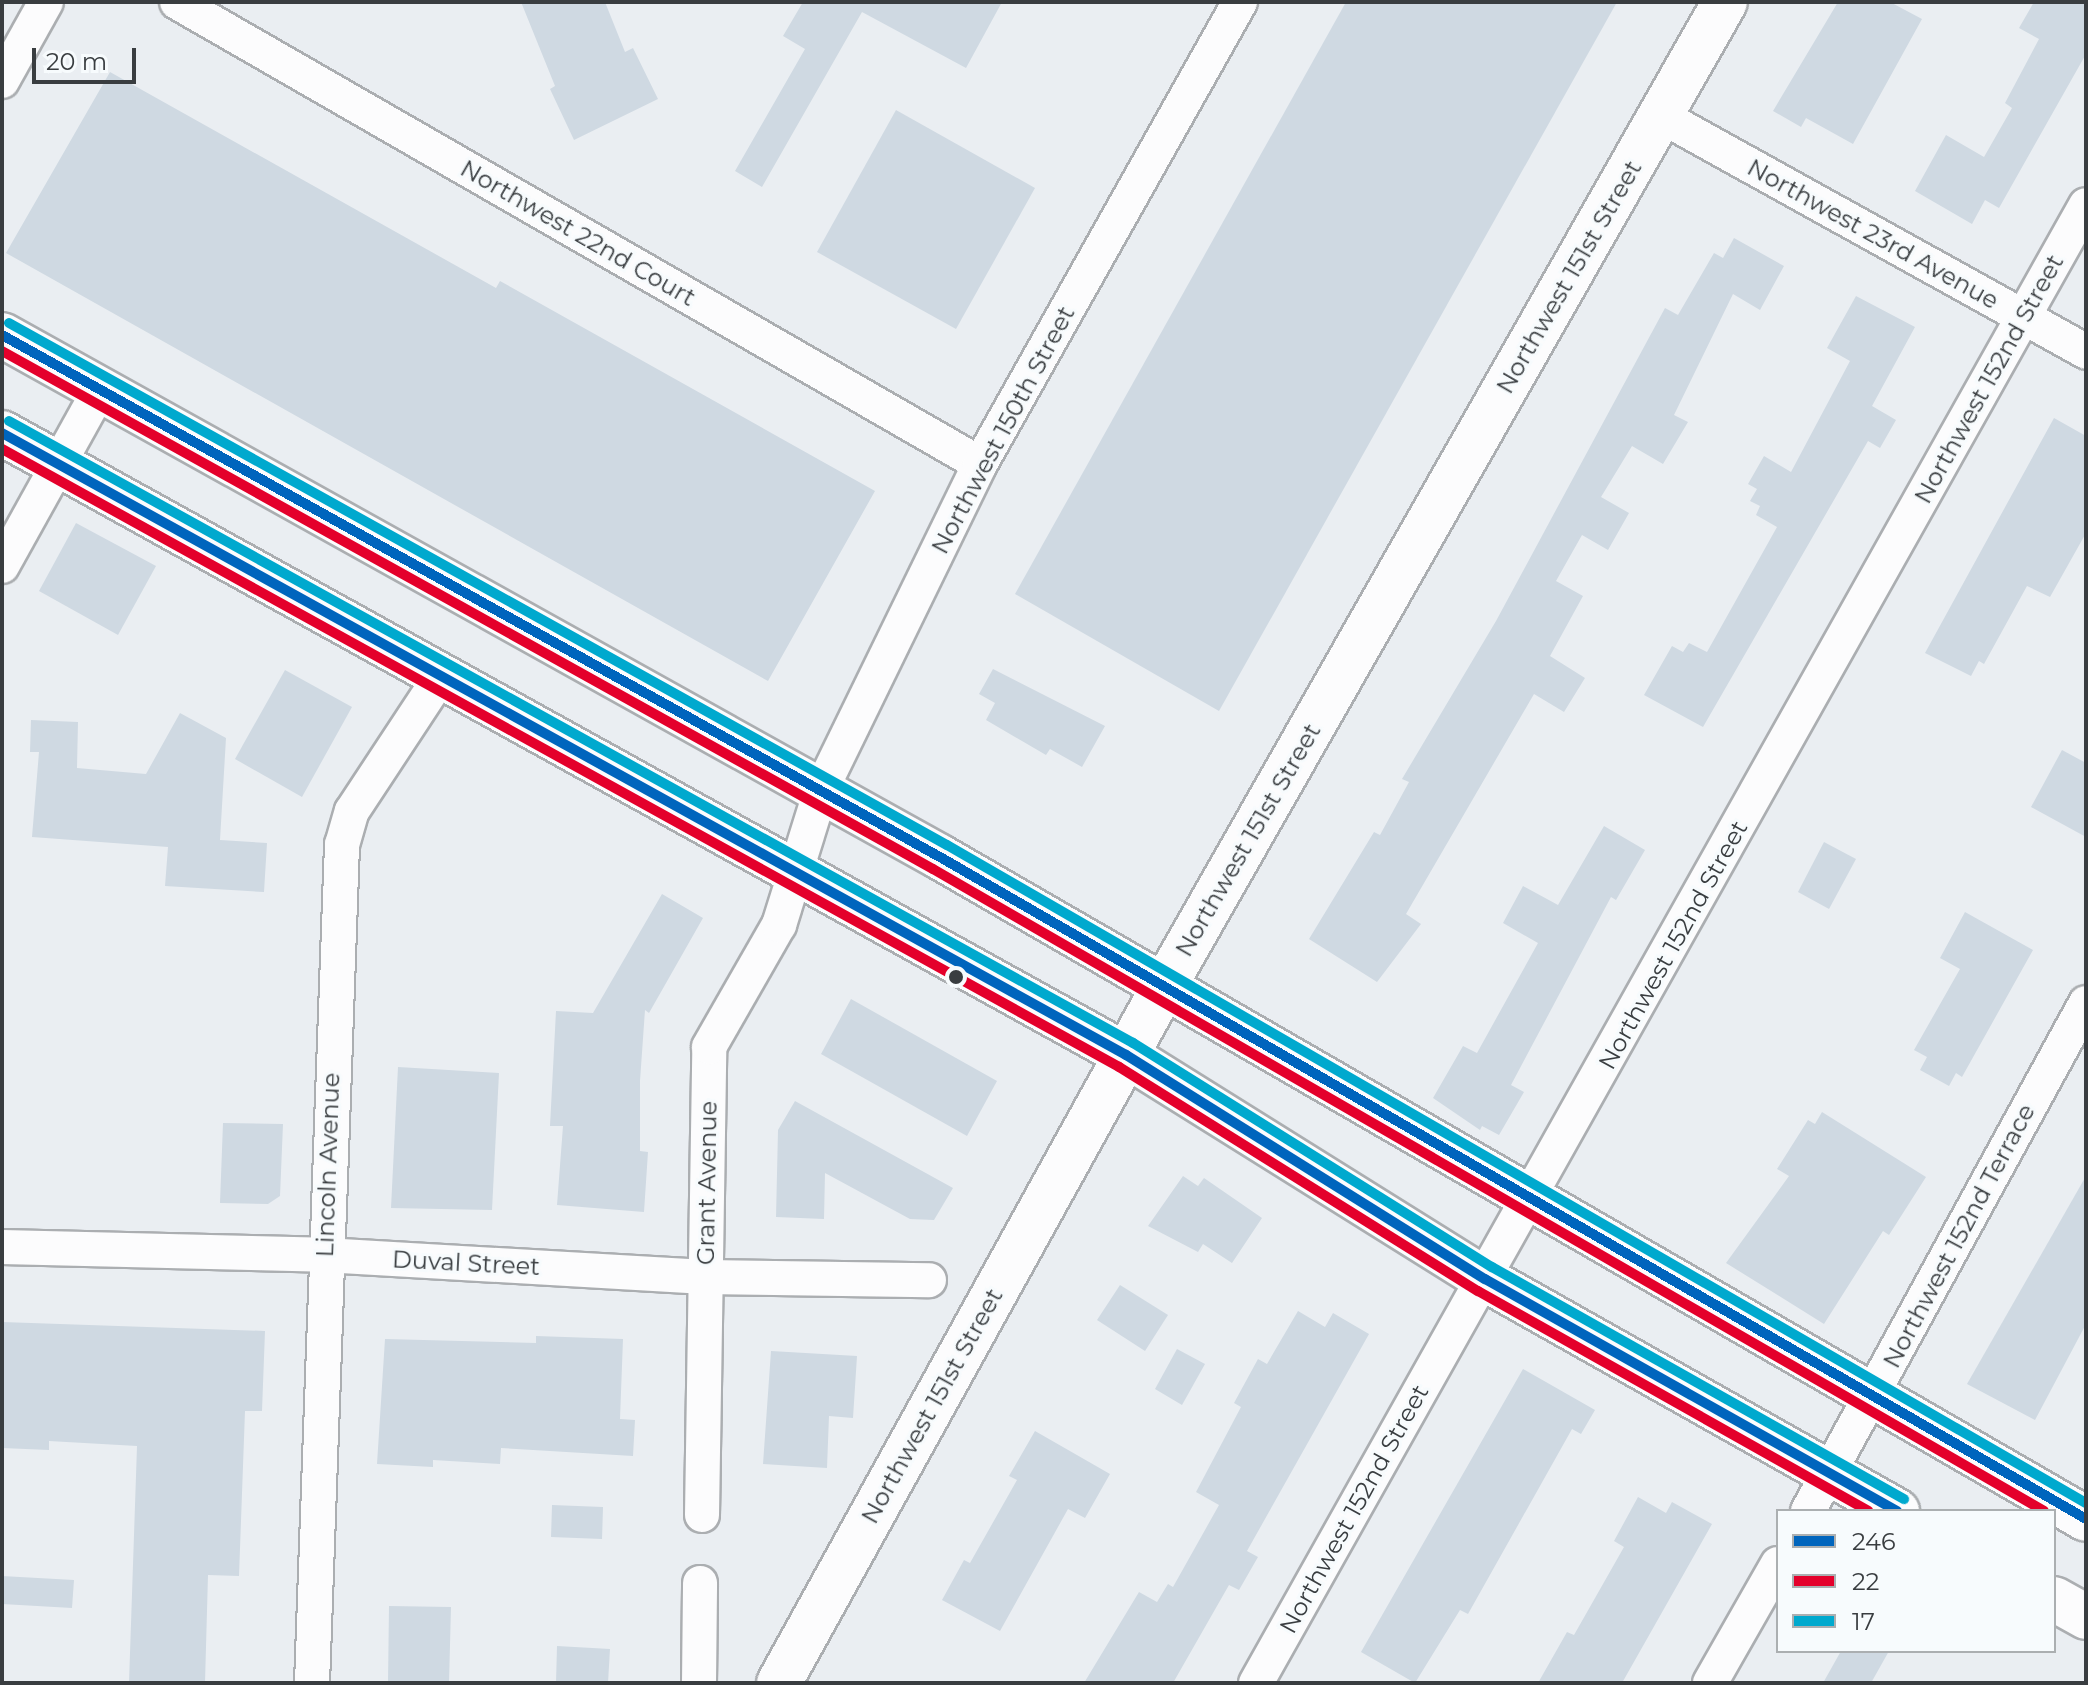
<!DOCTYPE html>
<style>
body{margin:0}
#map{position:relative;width:2088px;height:1685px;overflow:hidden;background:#eaeef2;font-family:Montserrat,sans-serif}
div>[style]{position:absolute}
.building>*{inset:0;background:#cfd9e2}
.roads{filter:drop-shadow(2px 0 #abaeb1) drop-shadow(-2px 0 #abaeb1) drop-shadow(0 2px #abaeb1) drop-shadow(0 -2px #abaeb1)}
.minor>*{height:34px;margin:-17px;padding:0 17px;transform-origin:17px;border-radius:17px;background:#fcfcfd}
.tertiary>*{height:44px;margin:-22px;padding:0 22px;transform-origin:22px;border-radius:22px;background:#fcfcfd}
.secondary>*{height:44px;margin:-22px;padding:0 22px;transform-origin:22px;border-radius:22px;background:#fcfcfd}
.bus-1>*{height:10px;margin:-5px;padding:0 5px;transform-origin:5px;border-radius:5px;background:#0065bd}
.bus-2>*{height:10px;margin:-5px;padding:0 5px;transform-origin:5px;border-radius:5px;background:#e4002b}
.bus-3>*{height:10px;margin:-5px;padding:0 5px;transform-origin:5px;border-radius:5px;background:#00a9ce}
.dots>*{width:22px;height:22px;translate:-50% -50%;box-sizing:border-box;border:4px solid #f7fbfd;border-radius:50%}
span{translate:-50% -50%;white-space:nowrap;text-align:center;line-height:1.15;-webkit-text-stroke:6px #f7fbfd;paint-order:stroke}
.street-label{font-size:24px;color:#393d40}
.frame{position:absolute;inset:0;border:4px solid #393d40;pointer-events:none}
.legend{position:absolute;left:1776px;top:1509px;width:280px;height:144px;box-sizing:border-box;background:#f7fbfd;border:2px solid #abafb1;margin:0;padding:10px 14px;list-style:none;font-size:24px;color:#393d40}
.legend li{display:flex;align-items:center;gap:16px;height:40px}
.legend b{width:40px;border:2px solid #abafb1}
.scale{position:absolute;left:32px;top:48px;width:104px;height:36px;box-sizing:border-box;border:4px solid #393d40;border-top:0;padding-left:10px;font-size:24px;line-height:28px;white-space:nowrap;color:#393d40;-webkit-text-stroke:6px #f7fbfd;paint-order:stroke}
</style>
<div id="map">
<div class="building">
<div style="clip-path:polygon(521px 2px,605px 2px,625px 52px,633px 48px,658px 99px,574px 140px,550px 89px,555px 86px)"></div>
<div style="clip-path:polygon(803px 2px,1002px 2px,966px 68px,862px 12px,762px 187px,735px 171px,805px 49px,783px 36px)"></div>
<div style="clip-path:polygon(1346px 2px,1617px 2px,1219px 711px,1015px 594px)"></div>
<div style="clip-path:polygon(1838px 2px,1890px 2px,1922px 19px,1853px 144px,1806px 118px,1801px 127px,1773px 111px)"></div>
<div style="clip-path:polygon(2034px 2px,2086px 2px,2086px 54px,1999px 208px,1985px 200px,1972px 224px,1915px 191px,1946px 135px,1984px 157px,2012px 108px,2005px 103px,2039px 39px,2019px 28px)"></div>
<div style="clip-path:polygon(110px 72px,496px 288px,500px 281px,875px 491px,768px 681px,6px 253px)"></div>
<div style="clip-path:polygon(896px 110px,1035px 188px,956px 329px,817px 252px)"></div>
<div style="clip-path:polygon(1734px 238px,1784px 266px,1760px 310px,1733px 294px,1674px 415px,1688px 422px,1663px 464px,1632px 446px,1601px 497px,1629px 513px,1608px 550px,1582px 535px,1556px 581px,1583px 596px,1550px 656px,1585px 678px,1564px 712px,1534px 694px,1406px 914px,1421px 924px,1377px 982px,1309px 939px,1374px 832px,1380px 835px,1409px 782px,1402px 779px,1496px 621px,1665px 308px,1678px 315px,1714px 253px,1723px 258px)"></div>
<div style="clip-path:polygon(1856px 296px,1915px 327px,1872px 406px,1896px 420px,1880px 448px,1868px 441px,1703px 727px,1644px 695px,1672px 646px,1683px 652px,1689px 643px,1707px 652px,1777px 527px,1756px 515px,1760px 506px,1750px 501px,1757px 489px,1748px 484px,1764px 456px,1791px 472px,1850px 361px,1827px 348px)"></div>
<div style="clip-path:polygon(2054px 418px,2086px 436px,2086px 533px,2050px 597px,2027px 586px,1984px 664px,1979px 661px,1971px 676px,1925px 653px)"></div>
<div style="clip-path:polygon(76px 523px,156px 566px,118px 635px,39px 591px)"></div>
<div style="clip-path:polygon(993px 669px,1105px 726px,1082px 767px,1050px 749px,1046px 755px,986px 720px,995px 703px,979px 694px)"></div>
<div style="clip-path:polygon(285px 670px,352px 707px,302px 797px,235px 759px)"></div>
<div style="clip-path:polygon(180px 713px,226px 738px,220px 840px,267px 843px,264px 892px,165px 886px,168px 847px,32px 837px,39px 752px,30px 752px,31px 720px,78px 722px,77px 768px,146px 774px)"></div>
<div style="clip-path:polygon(2062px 750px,2086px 763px,2086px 837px,2031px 807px)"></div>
<div style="clip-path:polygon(1604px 826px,1645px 850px,1616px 900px,1611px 897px,1511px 1085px,1524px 1092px,1499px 1135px,1482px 1126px,1480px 1130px,1433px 1098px,1463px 1046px,1477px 1053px,1538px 943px,1503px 923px,1523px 886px,1558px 905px)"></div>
<div style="clip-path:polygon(1824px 842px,1856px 859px,1829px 909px,1798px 892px)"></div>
<div style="clip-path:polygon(662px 894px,703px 918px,649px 1013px,645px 1010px,640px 1081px,640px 1151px,648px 1152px,644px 1212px,557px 1205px,563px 1126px,550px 1126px,556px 1011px,593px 1013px)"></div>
<div style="clip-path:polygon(1965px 912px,2033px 950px,1962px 1077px,1956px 1073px,1949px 1086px,1920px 1070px,1927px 1057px,1914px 1050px,1960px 969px,1940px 958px)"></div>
<div style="clip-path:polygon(851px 999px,997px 1081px,967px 1136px,821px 1054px)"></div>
<div style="clip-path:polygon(398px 1067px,499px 1073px,492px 1210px,391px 1208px)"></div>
<div style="clip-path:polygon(795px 1101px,953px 1188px,934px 1220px,910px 1219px,825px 1173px,824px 1219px,776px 1217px,778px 1130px)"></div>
<div style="clip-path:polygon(1822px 1112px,1926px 1177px,1889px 1235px,1883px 1231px,1824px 1324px,1726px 1263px,1789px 1176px,1777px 1169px,1808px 1120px,1815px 1124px)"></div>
<div style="clip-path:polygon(223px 1123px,283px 1124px,280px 1196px,268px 1204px,220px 1203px)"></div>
<div style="clip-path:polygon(1183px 1176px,1198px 1186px,1204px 1178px,1262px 1218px,1232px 1263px,1203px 1244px,1198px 1252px,1148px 1226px)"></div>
<div style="clip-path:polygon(2086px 1176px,2086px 1324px,2035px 1420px,1967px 1384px)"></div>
<div style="clip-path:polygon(1120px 1285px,1168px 1315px,1145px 1351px,1097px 1320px)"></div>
<div style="clip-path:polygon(1298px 1311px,1325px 1327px,1333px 1313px,1369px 1334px,1247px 1551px,1258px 1557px,1239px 1590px,1229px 1585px,1173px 1683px,1084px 1683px,1139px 1592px,1157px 1602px,1168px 1584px,1173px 1587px,1219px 1505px,1196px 1492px,1241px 1407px,1234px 1403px,1258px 1359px,1267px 1364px)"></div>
<div style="clip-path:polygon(2px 1322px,265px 1331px,262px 1411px,245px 1411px,239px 1576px,208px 1575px,205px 1683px,129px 1683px,137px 1446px,49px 1441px,49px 1450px,2px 1448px)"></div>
<div style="clip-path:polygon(536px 1336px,623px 1339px,620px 1419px,635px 1420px,633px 1456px,501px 1448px,500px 1464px,433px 1460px,433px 1467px,377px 1464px,385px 1339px,536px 1343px)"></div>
<div style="clip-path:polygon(1177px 1349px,1205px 1364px,1182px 1405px,1155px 1389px)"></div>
<div style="clip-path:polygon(771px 1351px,857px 1356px,853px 1418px,829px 1416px,827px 1468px,763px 1464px)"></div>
<div style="clip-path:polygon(1523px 1369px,1595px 1410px,1581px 1434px,1572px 1429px,1468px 1614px,1460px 1610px,1415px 1683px,1361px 1652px)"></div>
<div style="clip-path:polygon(1035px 1431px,1110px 1474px,1085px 1518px,1068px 1509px,1000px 1631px,942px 1600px,964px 1560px,970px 1563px,1017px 1480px,1009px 1476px)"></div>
<div style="clip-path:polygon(1638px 1497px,1666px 1513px,1672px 1502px,1712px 1524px,1622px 1683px,1538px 1683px,1567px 1632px,1574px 1635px,1624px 1547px,1614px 1541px)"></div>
<div style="clip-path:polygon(552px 1505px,603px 1507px,602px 1539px,551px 1537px)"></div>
<div style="clip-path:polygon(2px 1576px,74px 1580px,72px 1608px,2px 1604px)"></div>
<div style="clip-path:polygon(389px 1606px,451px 1607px,449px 1683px,388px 1683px)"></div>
<div style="clip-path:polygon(557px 1646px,610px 1649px,608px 1683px,556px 1683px)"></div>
<div style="clip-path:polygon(1841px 1651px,1889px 1651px,1871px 1683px,1823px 1683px)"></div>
</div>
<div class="roads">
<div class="minor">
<div style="left:177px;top:2px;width:926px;rotate:29.91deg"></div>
<div style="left:2px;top:81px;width:90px;rotate:-60.9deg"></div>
<div style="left:1661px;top:116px;width:486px;rotate:29deg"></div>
<div style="left:2px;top:566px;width:202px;rotate:-61deg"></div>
<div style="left:2px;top:1247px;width:322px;rotate:1.4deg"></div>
<div style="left:324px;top:1255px;width:382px;rotate:3.3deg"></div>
<div style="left:705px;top:1277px;width:224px;rotate:0.8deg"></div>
<div style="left:1808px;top:1511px;width:579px;rotate:-61.31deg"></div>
<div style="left:702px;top:1515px;width:468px;rotate:-89.1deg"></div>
<div style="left:709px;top:1047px;width:141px;rotate:-60.2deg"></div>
<div style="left:779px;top:925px;width:141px;rotate:-72.7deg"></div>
<div style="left:821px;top:790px;width:363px;rotate:-64deg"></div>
<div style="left:980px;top:464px;width:530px;rotate:-60.63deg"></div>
<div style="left:312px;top:1683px;width:839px;rotate:-87.95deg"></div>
<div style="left:342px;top:845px;width:35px;rotate:-74deg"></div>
<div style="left:352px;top:811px;width:162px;rotate:-56.6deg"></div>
<div style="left:699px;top:1683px;width:100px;rotate:-89.4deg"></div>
<div style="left:1256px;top:1683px;width:1695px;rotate:-60.68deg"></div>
<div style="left:1710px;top:1683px;width:137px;rotate:-60.3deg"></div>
</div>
<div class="tertiary">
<div style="left:779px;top:1683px;width:798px;rotate:-61.06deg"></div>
<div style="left:1165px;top:985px;width:1131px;rotate:-60.33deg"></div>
</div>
<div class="secondary">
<div style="left:2px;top:335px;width:1073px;rotate:29.1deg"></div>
<div style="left:940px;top:857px;width:1323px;rotate:30.01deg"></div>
<div style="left:2px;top:433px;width:1285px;rotate:28.96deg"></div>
<div style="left:1126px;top:1055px;width:423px;rotate:32deg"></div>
<div style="left:1485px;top:1279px;width:473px;rotate:29.4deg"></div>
<div style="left:2054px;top:1599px;width:37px;rotate:29deg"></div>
</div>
</div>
<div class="bus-1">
<div style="left:2px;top:335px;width:1073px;rotate:29.1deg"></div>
<div style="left:940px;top:857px;width:1323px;rotate:30.01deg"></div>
<div style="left:2px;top:433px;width:1285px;rotate:28.96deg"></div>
<div style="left:1126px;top:1055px;width:423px;rotate:32deg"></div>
<div style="left:1485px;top:1279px;width:473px;rotate:29.4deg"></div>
</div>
<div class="bus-2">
<div style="left:2px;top:351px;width:1065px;rotate:29.09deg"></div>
<div style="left:933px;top:869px;width:1283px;rotate:30.02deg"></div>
<div style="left:2px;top:449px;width:1277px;rotate:28.95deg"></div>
<div style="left:1119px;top:1067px;width:423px;rotate:32deg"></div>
<div style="left:1478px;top:1291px;width:448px;rotate:29.4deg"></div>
</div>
<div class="bus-3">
<div style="left:9px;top:323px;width:1073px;rotate:29.1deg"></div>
<div style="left:947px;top:845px;width:1315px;rotate:30.02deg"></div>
<div style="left:9px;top:421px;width:1285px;rotate:28.96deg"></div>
<div style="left:1133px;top:1043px;width:423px;rotate:32deg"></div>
<div style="left:1492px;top:1267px;width:473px;rotate:29.4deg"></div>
</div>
<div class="dots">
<div style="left:956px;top:977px;background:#393d40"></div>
</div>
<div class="street-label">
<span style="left:578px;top:233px;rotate:30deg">Northwest 22nd Court</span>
<span style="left:1873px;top:234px;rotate:29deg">Northwest 23rd Avenue</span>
<span style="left:1569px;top:277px;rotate:-60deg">Northwest 151st Street</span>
<span style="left:1989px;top:379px;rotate:-61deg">Northwest 152nd Street</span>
<span style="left:1003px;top:430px;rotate:-62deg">Northwest 150th Street</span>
<span style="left:1248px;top:840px;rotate:-60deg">Northwest 151st Street</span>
<span style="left:1673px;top:945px;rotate:-61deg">Northwest 152nd Street</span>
<span style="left:328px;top:1165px;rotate:-88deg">Lincoln Avenue</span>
<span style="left:707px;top:1183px;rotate:-89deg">Grant Avenue</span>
<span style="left:1959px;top:1236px;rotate:-62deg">Northwest 152nd Terrace</span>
<span style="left:466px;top:1263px;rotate:3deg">Duval Street</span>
<span style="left:932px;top:1406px;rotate:-61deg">Northwest 151st Street</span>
<span style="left:1354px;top:1509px;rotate:-61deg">Northwest 152nd Street</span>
</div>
<div class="frame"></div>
<ul class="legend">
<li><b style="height:10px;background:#0065bd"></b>246</li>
<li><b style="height:10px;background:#e4002b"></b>22</li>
<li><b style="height:10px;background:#00a9ce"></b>17</li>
</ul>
<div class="scale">20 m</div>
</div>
